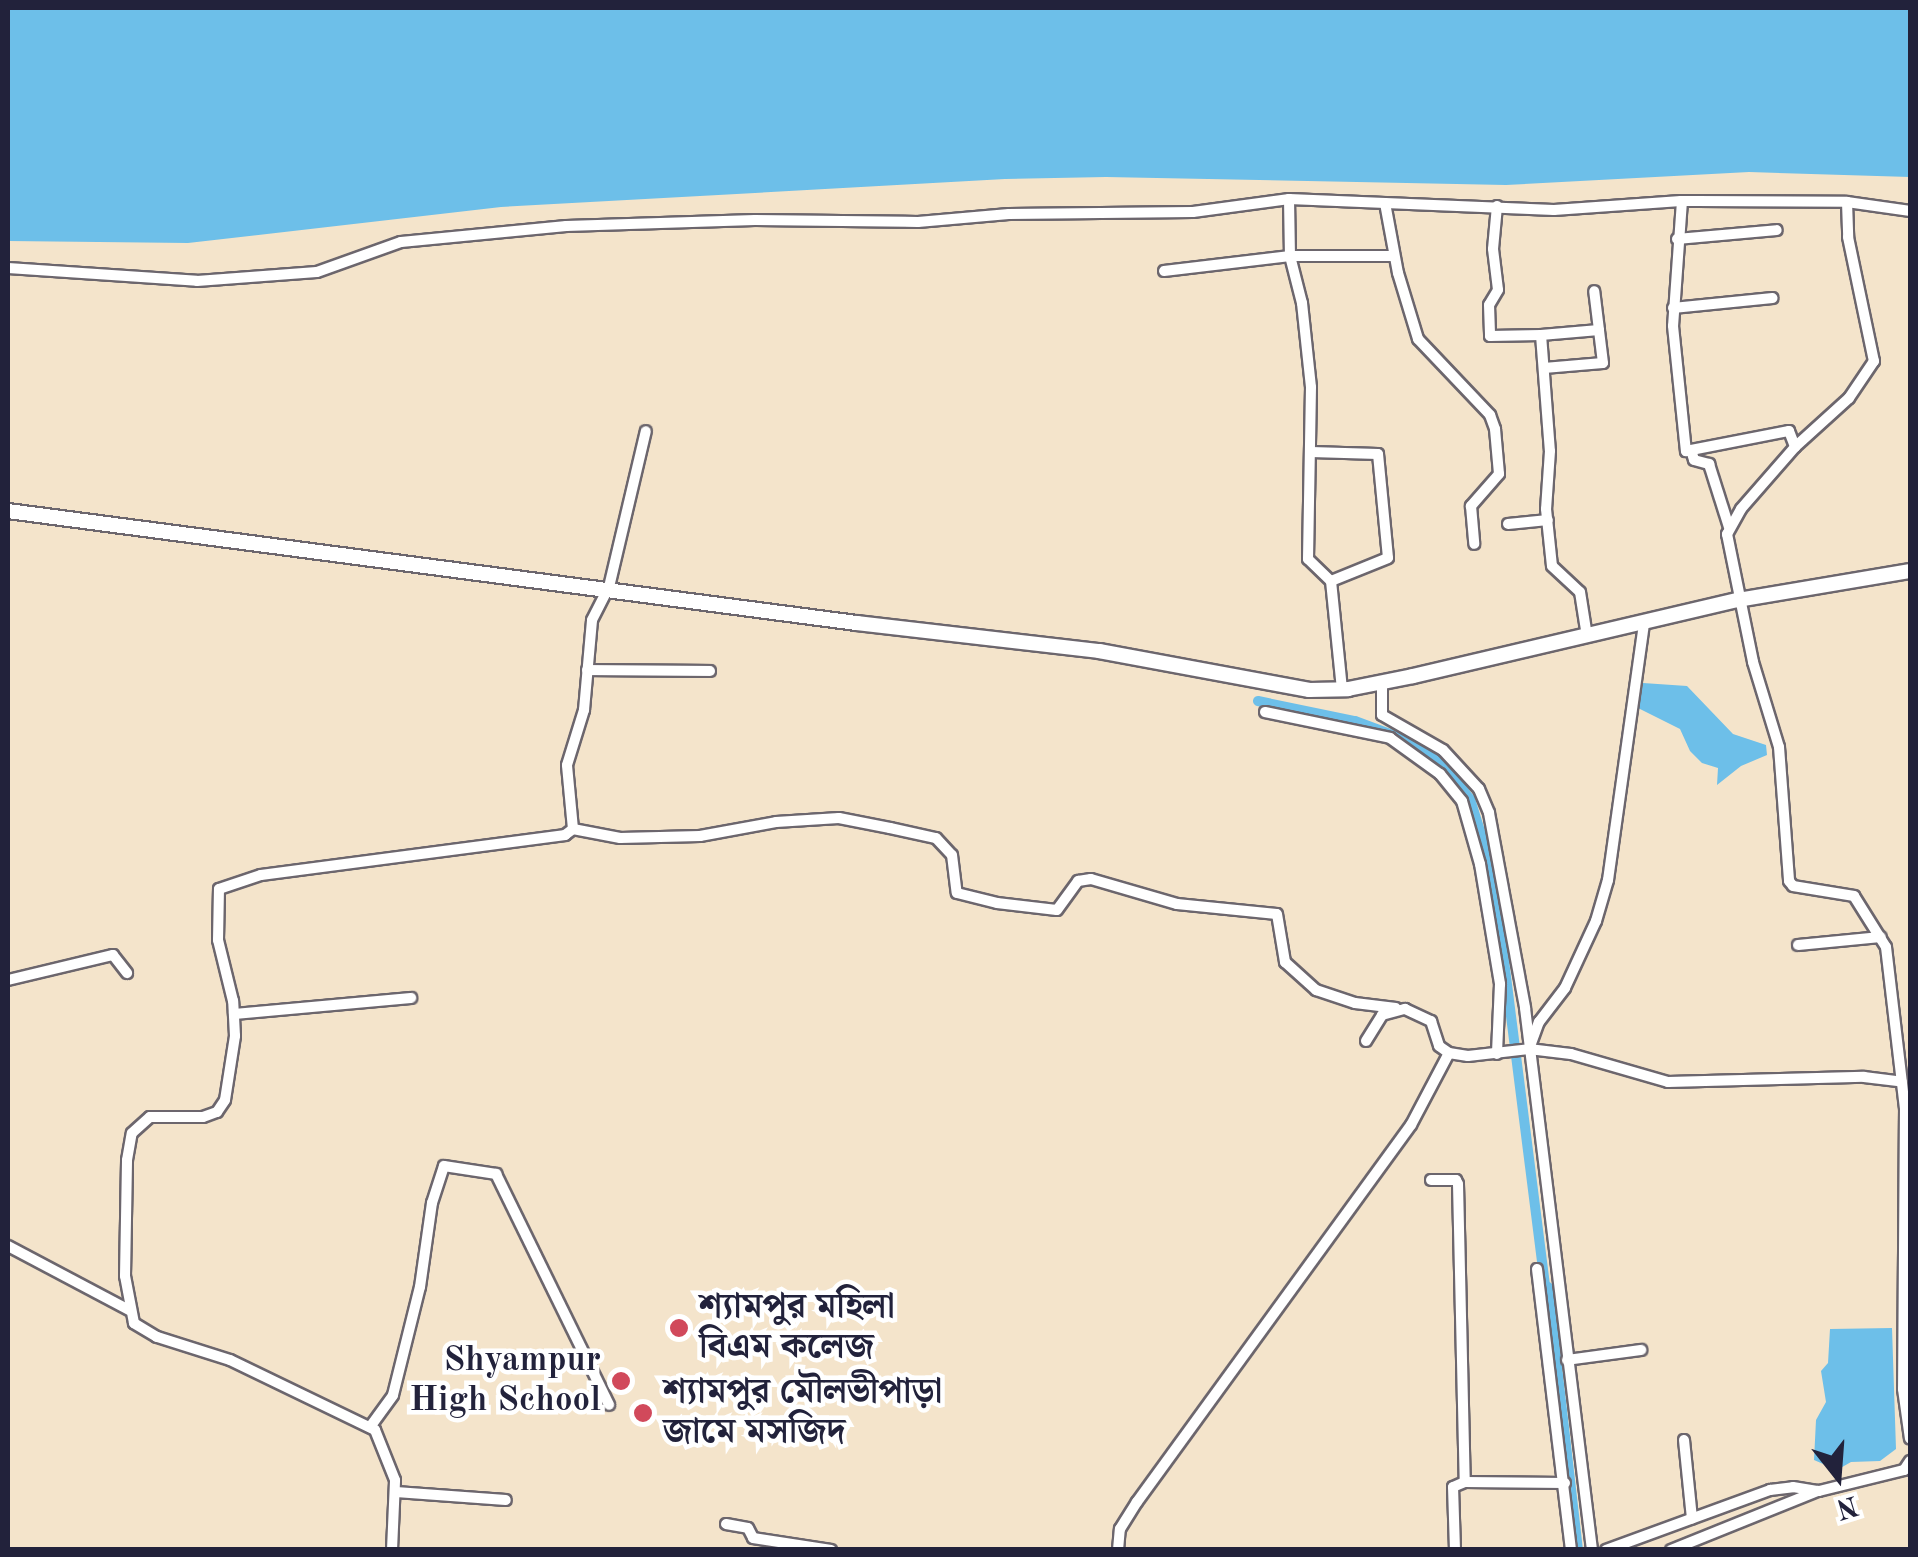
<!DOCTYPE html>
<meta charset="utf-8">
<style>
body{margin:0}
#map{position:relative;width:1918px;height:1557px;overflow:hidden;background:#f4e4cb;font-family:"Old Standard TT","Noto Serif Bengali",serif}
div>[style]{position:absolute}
.water>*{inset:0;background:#6dbfe9}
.canal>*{height:10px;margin:-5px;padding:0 5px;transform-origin:5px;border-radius:5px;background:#6dbfe9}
.roads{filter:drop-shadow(2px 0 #6c666d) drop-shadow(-2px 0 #6c666d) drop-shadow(0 2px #6c666d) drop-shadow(0 -2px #6c666d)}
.street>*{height:10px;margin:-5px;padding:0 5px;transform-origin:5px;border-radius:5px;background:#fff}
.secondary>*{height:14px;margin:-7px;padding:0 7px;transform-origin:7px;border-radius:7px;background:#fff}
.dots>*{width:28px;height:28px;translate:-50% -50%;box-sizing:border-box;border:5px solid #fff;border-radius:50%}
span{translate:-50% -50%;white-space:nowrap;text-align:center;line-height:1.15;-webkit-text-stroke:9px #fff;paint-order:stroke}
.poi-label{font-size:35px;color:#22223b;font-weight:700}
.left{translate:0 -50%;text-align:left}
.right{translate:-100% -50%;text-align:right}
.frame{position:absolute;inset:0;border:10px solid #22223b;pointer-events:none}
.north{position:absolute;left:1788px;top:1427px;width:100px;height:100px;-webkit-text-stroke:8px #fff;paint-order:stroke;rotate:163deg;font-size:28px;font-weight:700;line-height:40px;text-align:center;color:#22223b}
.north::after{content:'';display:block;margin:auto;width:35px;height:45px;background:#22223b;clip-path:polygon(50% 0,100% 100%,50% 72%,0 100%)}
</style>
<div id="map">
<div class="water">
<div style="clip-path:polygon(8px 8px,1910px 8px,1910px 177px,1749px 172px,1506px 185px,1106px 177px,1005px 179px,501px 207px,188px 243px,8px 241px)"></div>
<div style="clip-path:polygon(1643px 683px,1687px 686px,1733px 734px,1766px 745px,1767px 755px,1741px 766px,1717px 785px,1718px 768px,1702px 763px,1690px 751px,1680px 729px,1638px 708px)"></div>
<div style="clip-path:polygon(1892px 1328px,1896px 1449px,1880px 1461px,1851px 1462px,1837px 1470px,1814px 1460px,1816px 1420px,1826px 1402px,1821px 1371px,1828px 1363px,1830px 1329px)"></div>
</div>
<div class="canal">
<div style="left:1258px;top:701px;width:99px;rotate:11.7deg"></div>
<div style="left:1355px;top:721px;width:63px;rotate:20.4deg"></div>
<div style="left:1414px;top:743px;width:32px;rotate:34deg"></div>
<div style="left:1441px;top:761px;width:48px;rotate:52.7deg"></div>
<div style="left:1470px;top:799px;width:64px;rotate:72.7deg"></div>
<div style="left:1489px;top:860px;width:70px;rotate:80.9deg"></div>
<div style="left:1500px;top:929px;width:365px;rotate:82.8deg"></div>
<div style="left:1548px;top:1287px;width:265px;rotate:83.5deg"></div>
</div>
<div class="roads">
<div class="street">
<div style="left:1289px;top:199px;width:57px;rotate:89deg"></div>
<div style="left:1290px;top:256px;width:104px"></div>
<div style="left:1682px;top:201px;width:125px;rotate:94.1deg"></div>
<div style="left:1673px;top:326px;width:126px;rotate:84.1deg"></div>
<div style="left:1686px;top:451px;width:105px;rotate:-11deg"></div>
<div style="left:1789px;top:431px;width:17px;rotate:69deg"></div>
<div style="left:1847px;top:202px;width:35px;rotate:88deg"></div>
<div style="left:1848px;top:237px;width:127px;rotate:78.2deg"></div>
<div style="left:1874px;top:361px;width:45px;rotate:124deg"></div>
<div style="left:1849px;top:398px;width:73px;rotate:137.8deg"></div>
<div style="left:1795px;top:447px;width:82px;rotate:131.1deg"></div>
<div style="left:1741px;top:509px;width:29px;rotate:119deg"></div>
<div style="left:1727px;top:534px;width:131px;rotate:78.5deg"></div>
<div style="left:1753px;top:662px;width:89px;rotate:73deg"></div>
<div style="left:1779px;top:747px;width:134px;rotate:85.7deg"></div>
<div style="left:1789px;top:881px;width:6px;rotate:51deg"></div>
<div style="left:1793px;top:886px;width:62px;rotate:9.3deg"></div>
<div style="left:1854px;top:896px;width:60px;rotate:57.9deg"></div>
<div style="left:1886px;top:947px;width:162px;rotate:83.3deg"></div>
<div style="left:1905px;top:1108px;width:5px;rotate:11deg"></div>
<div style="left:1385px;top:203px;width:71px;rotate:79.5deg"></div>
<div style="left:1398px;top:273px;width:69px;rotate:73.1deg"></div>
<div style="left:1418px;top:339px;width:105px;rotate:46.5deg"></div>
<div style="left:1490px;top:415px;width:15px;rotate:70deg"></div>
<div style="left:1495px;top:429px;width:45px;rotate:84.9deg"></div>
<div style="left:1499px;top:474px;width:43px;rotate:131.2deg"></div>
<div style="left:1471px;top:506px;width:38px;rotate:85deg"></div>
<div style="left:1497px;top:206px;width:43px;rotate:95.3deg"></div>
<div style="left:1493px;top:249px;width:41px;rotate:83deg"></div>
<div style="left:1498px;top:290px;width:17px;rotate:121deg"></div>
<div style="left:1489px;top:305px;width:31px;rotate:88deg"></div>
<div style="left:1490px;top:336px;width:51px;rotate:-1.1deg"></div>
<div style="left:1541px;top:335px;width:116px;rotate:85.6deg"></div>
<div style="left:1550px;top:451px;width:58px;rotate:93.9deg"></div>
<div style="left:1546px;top:509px;width:57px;rotate:84deg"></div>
<div style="left:1552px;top:566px;width:38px;rotate:43deg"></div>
<div style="left:1580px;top:592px;width:45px;rotate:81deg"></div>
<div style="left:1677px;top:239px;width:100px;rotate:-5.1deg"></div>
<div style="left:8px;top:268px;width:189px;rotate:3.9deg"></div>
<div style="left:197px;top:281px;width:120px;rotate:-4.3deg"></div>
<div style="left:317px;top:272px;width:89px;rotate:-19.7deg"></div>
<div style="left:401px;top:242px;width:166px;rotate:-5.5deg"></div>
<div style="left:566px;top:226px;width:189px;rotate:-1.8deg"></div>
<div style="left:755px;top:220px;width:163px;rotate:0.7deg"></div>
<div style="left:918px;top:222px;width:91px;rotate:-5deg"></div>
<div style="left:1009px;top:214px;width:184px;rotate:-0.6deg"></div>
<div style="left:1193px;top:212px;width:97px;rotate:-7.7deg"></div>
<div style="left:1289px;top:199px;width:265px;rotate:2.4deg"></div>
<div style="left:1554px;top:210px;width:127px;rotate:-4.1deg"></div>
<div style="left:1681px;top:201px;width:166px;rotate:0.3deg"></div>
<div style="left:1847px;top:202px;width:64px;rotate:8.1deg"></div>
<div style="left:1164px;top:271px;width:127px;rotate:-6.8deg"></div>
<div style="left:1290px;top:256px;width:49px;rotate:75.7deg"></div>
<div style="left:1302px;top:303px;width:84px;rotate:83.9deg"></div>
<div style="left:1311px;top:387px;width:172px;rotate:91deg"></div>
<div style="left:1308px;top:559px;width:32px;rotate:44deg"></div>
<div style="left:1331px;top:581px;width:109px;rotate:84.2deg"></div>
<div style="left:1673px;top:308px;width:100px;rotate:-5.7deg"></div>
<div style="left:1541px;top:335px;width:58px;rotate:-4.9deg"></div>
<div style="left:1599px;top:330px;width:39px;rotate:-97deg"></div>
<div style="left:1544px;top:368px;width:59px;rotate:-4.8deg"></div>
<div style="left:1603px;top:363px;width:33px;rotate:-97deg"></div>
<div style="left:1691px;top:450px;width:10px;rotate:73deg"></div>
<div style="left:1694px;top:460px;width:16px;rotate:15deg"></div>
<div style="left:1709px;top:464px;width:66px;rotate:72.4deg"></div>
<div style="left:1311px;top:452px;width:67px;rotate:1.7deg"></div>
<div style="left:1378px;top:454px;width:104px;rotate:84.5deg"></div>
<div style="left:1388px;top:558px;width:61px;rotate:158deg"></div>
<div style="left:1508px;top:524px;width:40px;rotate:-5.7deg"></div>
<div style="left:587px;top:670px;width:123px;rotate:0.5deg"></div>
<div style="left:1382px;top:682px;width:33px;rotate:90deg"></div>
<div style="left:1382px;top:715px;width:70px;rotate:29.8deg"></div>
<div style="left:1443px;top:750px;width:53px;rotate:47.3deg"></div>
<div style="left:1479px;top:789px;width:26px;rotate:67deg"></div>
<div style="left:1489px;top:813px;width:198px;rotate:79.5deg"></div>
<div style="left:1525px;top:1008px;width:546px;rotate:82.95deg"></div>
<div style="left:1265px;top:712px;width:128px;rotate:11.7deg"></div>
<div style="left:1390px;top:738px;width:62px;rotate:35.8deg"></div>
<div style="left:1440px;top:774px;width:35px;rotate:51deg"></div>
<div style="left:1462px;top:801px;width:66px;rotate:74.1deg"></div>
<div style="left:1480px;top:864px;width:122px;rotate:80.5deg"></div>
<div style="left:1500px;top:984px;width:70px;rotate:92.5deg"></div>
<div style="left:573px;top:829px;width:48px;rotate:10.8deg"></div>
<div style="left:620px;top:838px;width:80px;rotate:-1.4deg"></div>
<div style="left:700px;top:836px;width:77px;rotate:-10.4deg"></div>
<div style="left:776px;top:822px;width:63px;rotate:-3.6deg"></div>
<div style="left:839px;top:818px;width:52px;rotate:11.1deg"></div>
<div style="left:890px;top:828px;width:47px;rotate:12.3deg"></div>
<div style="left:936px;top:838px;width:23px;rotate:47deg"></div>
<div style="left:952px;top:855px;width:38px;rotate:83deg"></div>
<div style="left:957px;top:893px;width:41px;rotate:14deg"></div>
<div style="left:997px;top:903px;width:60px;rotate:6.7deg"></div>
<div style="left:1057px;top:910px;width:36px;rotate:-54deg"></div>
<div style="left:1078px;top:881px;width:13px;rotate:-9deg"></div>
<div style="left:1091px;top:879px;width:90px;rotate:16.2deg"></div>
<div style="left:1177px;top:904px;width:100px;rotate:5.7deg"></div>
<div style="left:1277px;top:914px;width:49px;rotate:80.5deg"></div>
<div style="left:1285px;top:962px;width:42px;rotate:42.1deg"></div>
<div style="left:1316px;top:990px;width:41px;rotate:18.4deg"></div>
<div style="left:1355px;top:1003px;width:41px;rotate:7deg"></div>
<div style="left:1798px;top:945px;width:83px;rotate:-5.5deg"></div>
<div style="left:8px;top:980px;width:108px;rotate:-13.4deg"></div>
<div style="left:113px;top:955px;width:23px;rotate:52deg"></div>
<div style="left:234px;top:1014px;width:178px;rotate:-5.2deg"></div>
<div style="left:1366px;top:1041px;width:31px;rotate:-58deg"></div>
<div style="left:1382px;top:1015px;width:24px;rotate:-15deg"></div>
<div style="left:1405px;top:1009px;width:29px;rotate:25deg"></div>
<div style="left:1431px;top:1021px;width:26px;rotate:72deg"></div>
<div style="left:1439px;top:1046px;width:12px;rotate:35deg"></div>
<div style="left:1529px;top:1049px;width:42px;rotate:6.8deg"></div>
<div style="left:1571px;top:1054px;width:101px;rotate:16.1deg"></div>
<div style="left:1668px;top:1082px;width:196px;rotate:-1.5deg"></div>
<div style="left:1864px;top:1077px;width:38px;rotate:7deg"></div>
<div style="left:1905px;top:1108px;width:281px;rotate:90.4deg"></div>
<div style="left:1903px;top:1389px;width:50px;rotate:82deg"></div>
<div style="left:1431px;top:1180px;width:25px"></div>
<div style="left:1456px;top:1180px;width:4px;rotate:63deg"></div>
<div style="left:1458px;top:1184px;width:298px;rotate:88.7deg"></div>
<div style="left:8px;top:1246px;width:137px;rotate:27.9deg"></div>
<div style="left:1537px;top:1269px;width:283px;rotate:83.1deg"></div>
<div style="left:1567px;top:1360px;width:75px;rotate:-7.7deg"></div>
<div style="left:370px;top:1427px;width:39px;rotate:-54deg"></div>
<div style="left:393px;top:1395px;width:111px;rotate:-76deg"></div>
<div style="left:420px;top:1287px;width:85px;rotate:-81.9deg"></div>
<div style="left:432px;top:1203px;width:39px;rotate:-72deg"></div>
<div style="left:444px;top:1166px;width:53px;rotate:8.7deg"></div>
<div style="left:496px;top:1174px;width:257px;rotate:63.9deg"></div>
<div style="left:1684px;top:1440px;width:79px;rotate:84.2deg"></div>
<div style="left:396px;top:1492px;width:110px;rotate:4.2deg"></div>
<div style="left:726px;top:1524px;width:22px;rotate:10deg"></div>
<div style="left:748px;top:1528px;width:11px;rotate:63deg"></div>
<div style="left:753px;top:1538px;width:79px;rotate:8.7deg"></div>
<div style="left:392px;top:1550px;width:70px;rotate:-87.5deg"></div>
<div style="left:395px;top:1480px;width:54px;rotate:-111.8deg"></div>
<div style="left:375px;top:1430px;width:161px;rotate:-154.2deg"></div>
<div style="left:230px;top:1360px;width:77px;rotate:-162.5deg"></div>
<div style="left:157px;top:1337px;width:27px;rotate:-149deg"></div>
<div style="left:134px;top:1323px;width:48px;rotate:-100.8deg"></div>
<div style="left:125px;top:1276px;width:116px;rotate:-89deg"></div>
<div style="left:127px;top:1160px;width:27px;rotate:-80deg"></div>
<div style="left:132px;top:1133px;width:24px;rotate:-42deg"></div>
<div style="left:150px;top:1117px;width:53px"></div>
<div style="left:203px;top:1117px;width:15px;rotate:-20deg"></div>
<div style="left:217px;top:1112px;width:14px;rotate:-56deg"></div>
<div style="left:225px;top:1100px;width:65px;rotate:-81.1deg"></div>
<div style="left:235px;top:1036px;width:35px;rotate:-93deg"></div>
<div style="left:233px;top:1001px;width:63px;rotate:-103.8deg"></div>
<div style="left:218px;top:940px;width:51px;rotate:-88.9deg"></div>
<div style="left:219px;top:889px;width:44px;rotate:-18.4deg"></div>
<div style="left:261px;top:875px;width:307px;rotate:-7.5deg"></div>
<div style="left:565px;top:835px;width:10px;rotate:-37deg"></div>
<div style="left:573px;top:829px;width:64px;rotate:-95.4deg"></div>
<div style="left:567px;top:765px;width:58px;rotate:-72.8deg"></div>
<div style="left:584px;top:710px;width:90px;rotate:-84.9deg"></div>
<div style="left:592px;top:620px;width:37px;rotate:-63deg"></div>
<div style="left:609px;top:587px;width:160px;rotate:-76.7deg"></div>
<div style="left:1118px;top:1550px;width:21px;rotate:-85deg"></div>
<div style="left:1120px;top:1529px;width:32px;rotate:-58deg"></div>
<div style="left:1137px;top:1502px;width:466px;rotate:-54deg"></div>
<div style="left:1411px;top:1125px;width:81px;rotate:-62.2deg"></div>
<div style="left:1449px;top:1053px;width:19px;rotate:9deg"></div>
<div style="left:1468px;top:1056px;width:61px;rotate:-6.5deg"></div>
<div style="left:1529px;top:1049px;width:29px;rotate:-70deg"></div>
<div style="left:1539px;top:1022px;width:43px;rotate:-52.6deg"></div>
<div style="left:1565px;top:988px;width:74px;rotate:-65.2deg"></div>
<div style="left:1596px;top:921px;width:43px;rotate:-73.7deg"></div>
<div style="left:1608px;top:880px;width:260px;rotate:-82deg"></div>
<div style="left:1455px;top:1550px;width:63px;rotate:-91.8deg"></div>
<div style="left:1453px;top:1487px;width:13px;rotate:-23deg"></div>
<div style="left:1465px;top:1482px;width:100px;rotate:0.6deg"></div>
<div style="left:1606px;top:1550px;width:175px;rotate:-20.1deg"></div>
<div style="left:1770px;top:1490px;width:23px;rotate:-7deg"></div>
<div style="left:1793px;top:1487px;width:26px;rotate:9deg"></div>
<div style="left:1819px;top:1491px;width:88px;rotate:-13.9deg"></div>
<div style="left:1904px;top:1470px;width:11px;rotate:-56deg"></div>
<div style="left:1671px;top:1550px;width:158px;rotate:-21.9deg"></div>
</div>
<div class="secondary">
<div style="left:8px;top:511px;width:856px;rotate:7.52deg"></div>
<div style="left:857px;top:623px;width:244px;rotate:6.6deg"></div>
<div style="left:1099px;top:651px;width:214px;rotate:10.5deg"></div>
<div style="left:1309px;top:690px;width:39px;rotate:-1deg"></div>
<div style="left:1348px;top:689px;width:66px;rotate:-11.3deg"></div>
<div style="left:1413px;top:676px;width:334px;rotate:-13.2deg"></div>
<div style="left:1738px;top:600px;width:174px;rotate:-9.6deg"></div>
</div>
</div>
<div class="dots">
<div style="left:679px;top:1328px;background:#d1495b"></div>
<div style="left:621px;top:1381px;background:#d1495b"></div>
<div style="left:643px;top:1413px;background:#d1495b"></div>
</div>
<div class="poi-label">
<span class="left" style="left:699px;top:1328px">শ্যামপুর মহিলা<br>বিএম কলেজ</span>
<span class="right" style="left:601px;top:1381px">Shyampur<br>High School</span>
<span class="left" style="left:663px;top:1413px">শ্যামপুর মৌলভীপাড়া<br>জামে মসজিদ</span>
</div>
<div class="frame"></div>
<div class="north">N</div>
</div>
